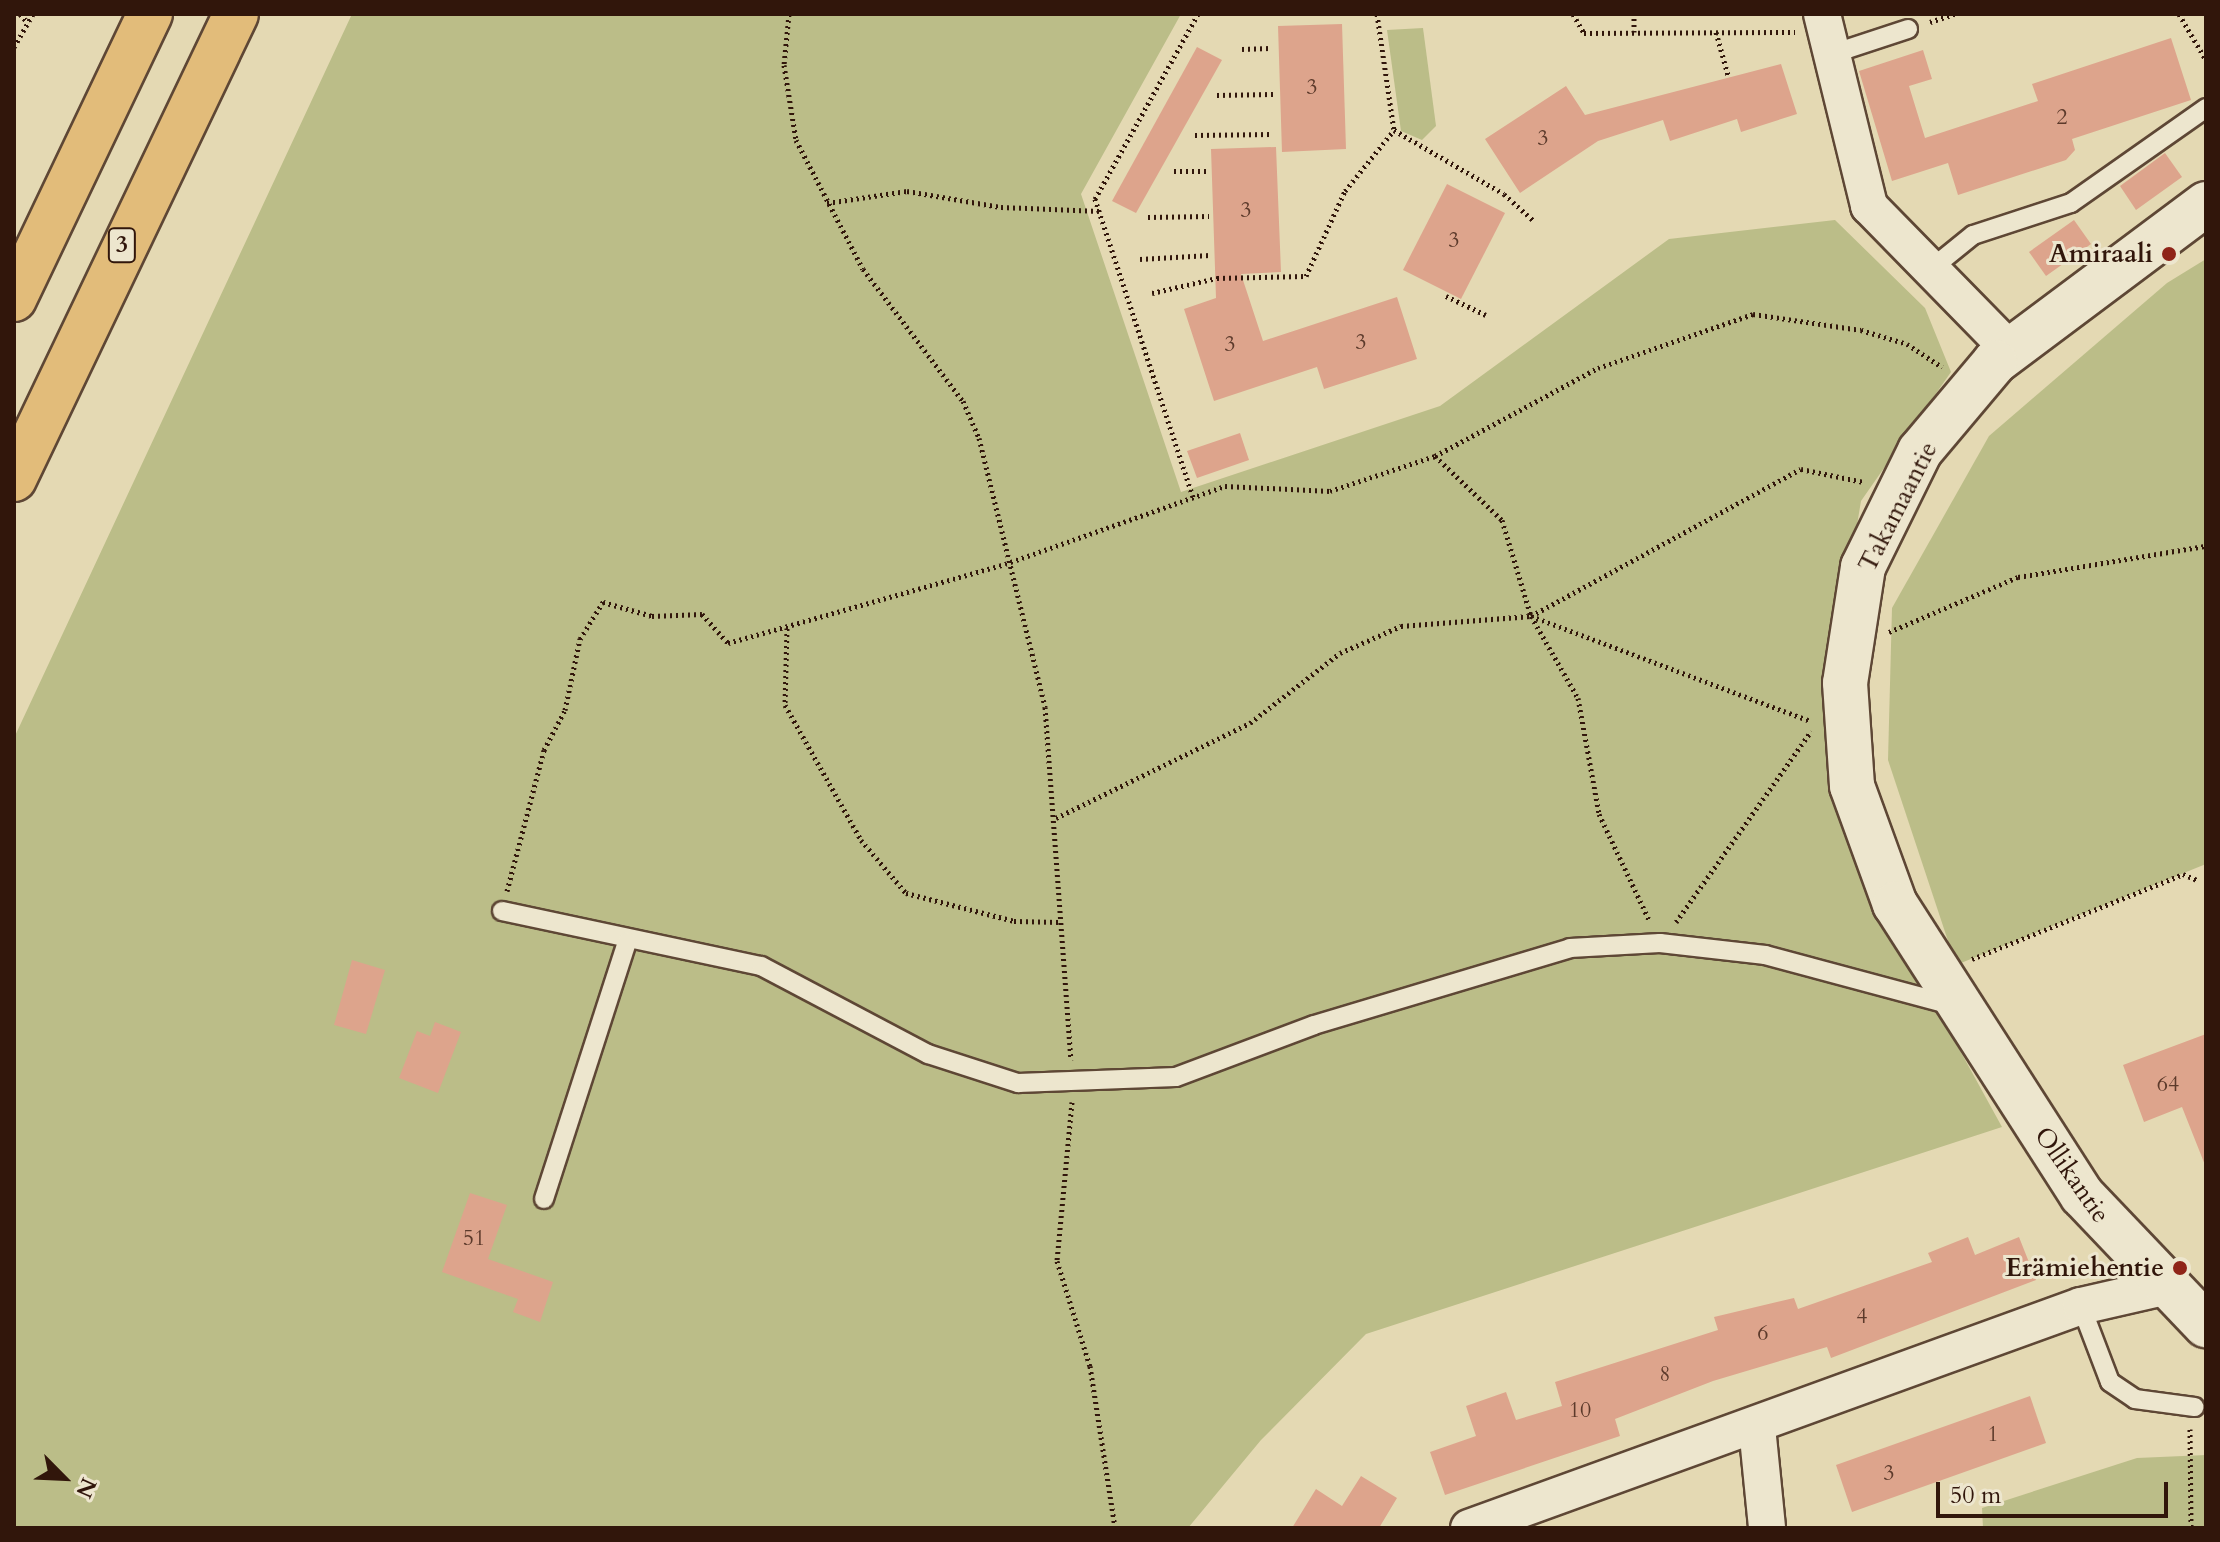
<!DOCTYPE html>
<meta charset="utf-8">
<style>
body{margin:0}
#map{position:relative;width:2220px;height:1542px;overflow:hidden;background:#e4d9b3;font-family:Cardo,serif}
div>[style]{position:absolute}
.green>*{inset:0;background:#bbbd88}
.building>*{inset:0;background:#dda48c}
.path>*{height:5px;margin-top:-2.5px;transform-origin:0;background:repeating-linear-gradient(90deg,#31160b 0 2px,transparent 0 6px)}
.roads{filter:drop-shadow(2px 0 #5e4735) drop-shadow(-2px 0 #5e4735) drop-shadow(0 2px #5e4735) drop-shadow(0 -2px #5e4735)}
.lane>*{height:18px;margin:-9px;padding:0 9px;transform-origin:9px;border-radius:9px;background:#ede6ce}
.street>*{height:36px;margin:-18px;padding:0 18px;transform-origin:18px;border-radius:18px;background:#ede6ce}
.secondary>*{height:44px;margin:-22px;padding:0 22px;transform-origin:22px;border-radius:22px;background:#ede6ce}
.highway>*{height:44px;margin:-22px;padding:0 22px;transform-origin:22px;border-radius:22px;background:#e2bc7a}
.dots>*{width:22px;height:22px;translate:-50% -50%;box-sizing:border-box;border:4px solid #ede6ce;border-radius:50%}
span{translate:-50% -50%;white-space:nowrap;text-align:center;line-height:1.15;-webkit-text-stroke:6px #ede6ce;paint-order:stroke}
.number-label{font-size:22px;color:#5c3a2b}
.number-label span{-webkit-text-stroke-width:0}
.shield-label span{padding:2px 6px;background:#ede6ce;border:2px solid;border-radius:6px;-webkit-text-stroke-width:0}
.shield-label{font-size:24px;color:#31160b;font-weight:700}
.poi-label{font-size:26px;color:#31160b;font-weight:700}
.right{translate:-100% -50%;text-align:right}
.street-label{font-size:26px;color:#31160b}
.frame{position:absolute;inset:0;border:16px solid #31160b;pointer-events:none}
.north{position:absolute;left:24px;top:1438px;width:80px;height:80px;-webkit-text-stroke:6px #ede6ce;paint-order:stroke;rotate:114deg;font-size:22px;font-weight:700;line-height:32px;text-align:center;color:#31160b}
.north::after{content:'';display:block;margin:auto;width:28px;height:36px;background:#31160b;clip-path:polygon(50% 0,100% 100%,50% 72%,0 100%)}
.scale{position:absolute;left:1936px;top:1482px;width:232px;height:36px;box-sizing:border-box;border:4px solid #31160b;border-top:0;padding-left:10px;font-size:24px;line-height:28px;white-space:nowrap;color:#31160b;-webkit-text-stroke:6px #ede6ce;paint-order:stroke}
</style>
<div id="map">
<div class="green">
<div style="clip-path:polygon(352px 14px,1181px 14px,1081px 194px,1181px 492px,1440px 406px,1669px 239px,1835px 220px,1925px 308px,1951px 372px,1861px 501px,1830px 688px,1880px 905px,2002px 1127px,1366px 1334px,1261px 1440px,1188px 1528px,14px 1528px,14px 738px)"></div>
<div style="clip-path:polygon(1423px 28px,1436px 126px,1422px 140px,1401px 131px,1387px 30px)"></div>
<div style="clip-path:polygon(2206px 259px,2206px 864px,1956px 965px,1888px 760px,1892px 608px,1989px 436px,2167px 283px)"></div>
<div style="clip-path:polygon(2206px 1455px,2206px 1528px,1983px 1528px,1982px 1508px,2137px 1458px)"></div>
</div>
<div class="building">
<div style="clip-path:polygon(1342px 24px,1346px 149px,1282px 152px,1278px 26px)"></div>
<div style="clip-path:polygon(2171px 38px,2191px 100px,2072px 139px,2075px 150px,2066px 160px,1958px 195px,1948px 163px,1892px 181px,1859px 71px,1923px 50px,1932px 79px,1909px 86px,1925px 138px,2038px 101px,2032px 84px)"></div>
<div style="clip-path:polygon(1197px 47px,1222px 60px,1136px 213px,1112px 201px)"></div>
<div style="clip-path:polygon(1781px 64px,1797px 114px,1741px 132px,1737px 119px,1670px 141px,1663px 120px,1598px 141px,1520px 193px,1485px 139px,1566px 86px,1585px 115px)"></div>
<div style="clip-path:polygon(1276px 147px,1281px 272px,1241px 274px,1263px 341px,1397px 297px,1417px 359px,1324px 389px,1317px 367px,1214px 401px,1184px 309px,1216px 298px,1211px 149px)"></div>
<div style="clip-path:polygon(2165px 153px,2182px 177px,2136px 210px,2120px 186px)"></div>
<div style="clip-path:polygon(1447px 184px,1505px 213px,1461px 299px,1403px 270px)"></div>
<div style="clip-path:polygon(2074px 220px,2091px 244px,2046px 276px,2029px 252px)"></div>
<div style="clip-path:polygon(1240px 433px,1249px 460px,1197px 478px,1187px 451px)"></div>
<div style="clip-path:polygon(352px 960px,385px 970px,366px 1034px,334px 1025px)"></div>
<div style="clip-path:polygon(435px 1022px,461px 1032px,438px 1093px,399px 1078px,417px 1031px,430px 1036px)"></div>
<div style="clip-path:polygon(2206px 1034px,2206px 1164px,2205px 1165px,2182px 1107px,2144px 1122px,2123px 1065px)"></div>
<div style="clip-path:polygon(470px 1193px,507px 1205px,488px 1259px,553px 1282px,540px 1322px,513px 1312px,518px 1299px,442px 1272px)"></div>
<div style="clip-path:polygon(1968px 1237px,1975px 1255px,2019px 1237px,2036px 1280px,1831px 1358px,1827px 1347px,1713px 1381px,1615px 1419px,1620px 1436px,1445px 1495px,1430px 1452px,1476px 1436px,1466px 1406px,1506px 1392px,1516px 1420px,1562px 1406px,1555px 1382px,1718px 1330px,1714px 1317px,1794px 1298px,1798px 1309px,1932px 1262px,1928px 1253px)"></div>
<div style="clip-path:polygon(2030px 1396px,2046px 1443px,1852px 1512px,1836px 1465px)"></div>
<div style="clip-path:polygon(1361px 1476px,1397px 1498px,1379px 1528px,1292px 1528px,1316px 1489px,1342px 1506px)"></div>
</div>
<div class="path">
<div style="left:20px;top:14px;width:12px;rotate:48deg"></div>
<div style="left:789px;top:14px;width:51px;rotate:95.6deg"></div>
<div style="left:784px;top:65px;width:76px;rotate:80.9deg"></div>
<div style="left:796px;top:140px;width:145px;rotate:62.6deg"></div>
<div style="left:863px;top:269px;width:166px;rotate:52.9deg"></div>
<div style="left:963px;top:401px;width:40px;rotate:66.6deg"></div>
<div style="left:979px;top:438px;width:277px;rotate:76.2deg"></div>
<div style="left:1045px;top:707px;width:354px;rotate:85.8deg"></div>
<div style="left:1377px;top:14px;width:117px;rotate:81.7deg"></div>
<div style="left:1394px;top:130px;width:127px;rotate:30.2deg"></div>
<div style="left:1504px;top:194px;width:39px;rotate:42deg"></div>
<div style="left:1573px;top:14px;width:22px;rotate:60deg"></div>
<div style="left:1584px;top:33px;width:211px;rotate:-0.3deg"></div>
<div style="left:2179px;top:14px;width:53px;rotate:59.6deg"></div>
<div style="left:1930px;top:22px;width:26px;rotate:-18deg"></div>
<div style="left:1634px;top:32px;width:18px;rotate:-90deg"></div>
<div style="left:1716px;top:32px;width:45px;rotate:74.4deg"></div>
<div style="left:14px;top:47px;width:38px;rotate:-60deg"></div>
<div style="left:1242px;top:49px;width:28px;rotate:-2deg"></div>
<div style="left:1217px;top:95px;width:56px;rotate:-1deg"></div>
<div style="left:1195px;top:135px;width:78px;rotate:-0.7deg"></div>
<div style="left:1174px;top:171px;width:32px"></div>
<div style="left:827px;top:203px;width:81px;rotate:-8.5deg"></div>
<div style="left:907px;top:191px;width:95px;rotate:9.7deg"></div>
<div style="left:1001px;top:207px;width:98px;rotate:2.3deg"></div>
<div style="left:1148px;top:217px;width:61px;rotate:-0.9deg"></div>
<div style="left:1140px;top:259px;width:70px;rotate:-3.3deg"></div>
<div style="left:1152px;top:293px;width:67px;rotate:-13deg"></div>
<div style="left:1217px;top:278px;width:89px;rotate:-1.3deg"></div>
<div style="left:1306px;top:276px;width:94px;rotate:-65.4deg"></div>
<div style="left:1345px;top:191px;width:78px;rotate:-51.2deg"></div>
<div style="left:1446px;top:296px;width:44px;rotate:25.4deg"></div>
<div style="left:1435px;top:456px;width:93px;rotate:43.7deg"></div>
<div style="left:1502px;top:520px;width:100px;rotate:73.2deg"></div>
<div style="left:1531px;top:616px;width:95px;rotate:60.2deg"></div>
<div style="left:1578px;top:698px;width:118px;rotate:79.7deg"></div>
<div style="left:1599px;top:814px;width:119px;rotate:64.7deg"></div>
<div style="left:1193px;top:497px;width:314px;rotate:-108.2deg"></div>
<div style="left:1095px;top:199px;width:212px;rotate:-60.9deg"></div>
<div style="left:1531px;top:616px;width:299px;rotate:20.6deg"></div>
<div style="left:787px;top:628px;width:77px;rotate:91.5deg"></div>
<div style="left:785px;top:705px;width:155px;rotate:60.6deg"></div>
<div style="left:861px;top:840px;width:70px;rotate:49.7deg"></div>
<div style="left:906px;top:893px;width:112px;rotate:14.5deg"></div>
<div style="left:1014px;top:921px;width:45px;rotate:1.3deg"></div>
<div style="left:1889px;top:632px;width:140px;rotate:-23.1deg"></div>
<div style="left:2018px;top:577px;width:191px;rotate:-9.4deg"></div>
<div style="left:1056px;top:818px;width:216px;rotate:-26.1deg"></div>
<div style="left:1250px;top:723px;width:114px;rotate:-37.9deg"></div>
<div style="left:1340px;top:653px;width:67px;rotate:-23.9deg"></div>
<div style="left:1401px;top:626px;width:130px;rotate:-4.4deg"></div>
<div style="left:1531px;top:616px;width:307px;rotate:-28.6deg"></div>
<div style="left:1801px;top:469px;width:64px;rotate:11.7deg"></div>
<div style="left:507px;top:891px;width:146px;rotate:-75.3deg"></div>
<div style="left:544px;top:750px;width:45px;rotate:-62.3deg"></div>
<div style="left:565px;top:710px;width:73px;rotate:-78.1deg"></div>
<div style="left:580px;top:639px;width:44px;rotate:-58.1deg"></div>
<div style="left:603px;top:602px;width:51px;rotate:15.9deg"></div>
<div style="left:652px;top:616px;width:50px;rotate:-2.3deg"></div>
<div style="left:702px;top:614px;width:39px;rotate:48deg"></div>
<div style="left:728px;top:643px;width:288px;rotate:-15.9deg"></div>
<div style="left:1005px;top:564px;width:233px;rotate:-19.5deg"></div>
<div style="left:1225px;top:486px;width:105px;rotate:2.7deg"></div>
<div style="left:1330px;top:491px;width:111px;rotate:-18.4deg"></div>
<div style="left:1435px;top:456px;width:185px;rotate:-28.4deg"></div>
<div style="left:1598px;top:368px;width:164px;rotate:-19.2deg"></div>
<div style="left:1753px;top:314px;width:109px;rotate:8.4deg"></div>
<div style="left:1861px;top:330px;width:48px;rotate:16.9deg"></div>
<div style="left:1907px;top:344px;width:42px;rotate:33.3deg"></div>
<div style="left:1676px;top:922px;width:234px;rotate:-54.7deg"></div>
<div style="left:1972px;top:959px;width:227px;rotate:-21.9deg"></div>
<div style="left:2183px;top:874px;width:15px;rotate:23deg"></div>
<div style="left:1072px;top:1102px;width:160px;rotate:95.4deg"></div>
<div style="left:1057px;top:1261px;width:110px;rotate:72.6deg"></div>
<div style="left:1090px;top:1366px;width:164px;rotate:81.2deg"></div>
<div style="left:2190px;top:1429px;width:99px;rotate:89.4deg"></div>
</div>
<div class="roads">
<div class="lane">
<div style="left:1832px;top:54px;width:80px;rotate:-18.2deg"></div>
<div style="left:1931px;top:269px;width:54px;rotate:-39deg"></div>
<div style="left:1973px;top:235px;width:103px;rotate:-18.1deg"></div>
<div style="left:2071px;top:203px;width:165px;rotate:-35.1deg"></div>
<div style="left:502px;top:911px;width:265px;rotate:12deg"></div>
<div style="left:761px;top:966px;width:189px;rotate:27.8deg"></div>
<div style="left:928px;top:1054px;width:95px;rotate:17.9deg"></div>
<div style="left:1018px;top:1083px;width:158px;rotate:-2.2deg"></div>
<div style="left:1176px;top:1077px;width:147px;rotate:-20.6deg"></div>
<div style="left:1314px;top:1025px;width:267px;rotate:-16.7deg"></div>
<div style="left:1570px;top:948px;width:90px;rotate:-3.2deg"></div>
<div style="left:1660px;top:943px;width:106px;rotate:6.5deg"></div>
<div style="left:1765px;top:955px;width:194px;rotate:15deg"></div>
<div style="left:544px;top:1199px;width:270px;rotate:-72.1deg"></div>
<div style="left:2081px;top:1306px;width:81px;rotate:69.1deg"></div>
<div style="left:2110px;top:1382px;width:30px;rotate:34deg"></div>
<div style="left:2135px;top:1399px;width:60px;rotate:7.7deg"></div>
</div>
<div class="street">
<div style="left:1822px;top:14px;width:198px;rotate:76.2deg"></div>
<div style="left:1869px;top:206px;width:202px;rotate:45.6deg"></div>
<div style="left:1757px;top:1427px;width:101px;rotate:84.3deg"></div>
<div style="left:1469px;top:1528px;width:651px;rotate:-19.94deg"></div>
<div style="left:2081px;top:1306px;width:85px;rotate:-12.9deg"></div>
</div>
<div class="secondary">
<div style="left:2206px;top:204px;width:264px;rotate:143.2deg"></div>
<div style="left:1995px;top:362px;width:116px;rotate:130.1deg"></div>
<div style="left:1920px;top:451px;width:129px;rotate:116.2deg"></div>
<div style="left:1863px;top:567px;width:117px;rotate:98.8deg"></div>
<div style="left:1845px;top:683px;width:103px;rotate:86.1deg"></div>
<div style="left:1852px;top:786px;width:126px;rotate:70deg"></div>
<div style="left:1895px;top:904px;width:346px;rotate:57.3deg"></div>
<div style="left:2082px;top:1195px;width:180px;rotate:46.4deg"></div>
</div>
<div class="highway">
<div style="left:14px;top:299px;width:316px;rotate:-64.5deg"></div>
<div style="left:14px;top:479px;width:515px;rotate:-64.48deg"></div>
</div>
</div>
<div class="dots">
<div style="left:2169px;top:254px;background:#8f2418"></div>
<div style="left:2180px;top:1268px;background:#8f2418"></div>
</div>
<div class="number-label">
<span style="left:1312px;top:88px">3</span>
<span style="left:2062px;top:118px">2</span>
<span style="left:1543px;top:139px">3</span>
<span style="left:1246px;top:211px">3</span>
<span style="left:1454px;top:241px">3</span>
<span style="left:1361px;top:343px">3</span>
<span style="left:1230px;top:345px">3</span>
<span style="left:2168px;top:1085px">64</span>
<span style="left:474px;top:1239px">51</span>
<span style="left:1862px;top:1317px">4</span>
<span style="left:1763px;top:1334px">6</span>
<span style="left:1665px;top:1375px">8</span>
<span style="left:1580px;top:1411px">10</span>
<span style="left:1993px;top:1435px">1</span>
<span style="left:1889px;top:1474px">3</span>
</div>
<div class="shield-label">
<span style="left:122px;top:245px">3</span>
</div>
<div class="poi-label">
<span class="right" style="left:2153px;top:254px">Amiraali</span>
<span class="right" style="left:2164px;top:1268px">Erämiehentie</span>
</div>
<div class="street-label">
<span style="left:1898px;top:507px;rotate:-63deg">Takamaantie</span>
<span style="left:2072px;top:1175px;rotate:55deg">Ollikantie</span>
</div>
<div class="frame"></div>
<div class="north">N</div>
<div class="scale">50 m</div>
</div>
